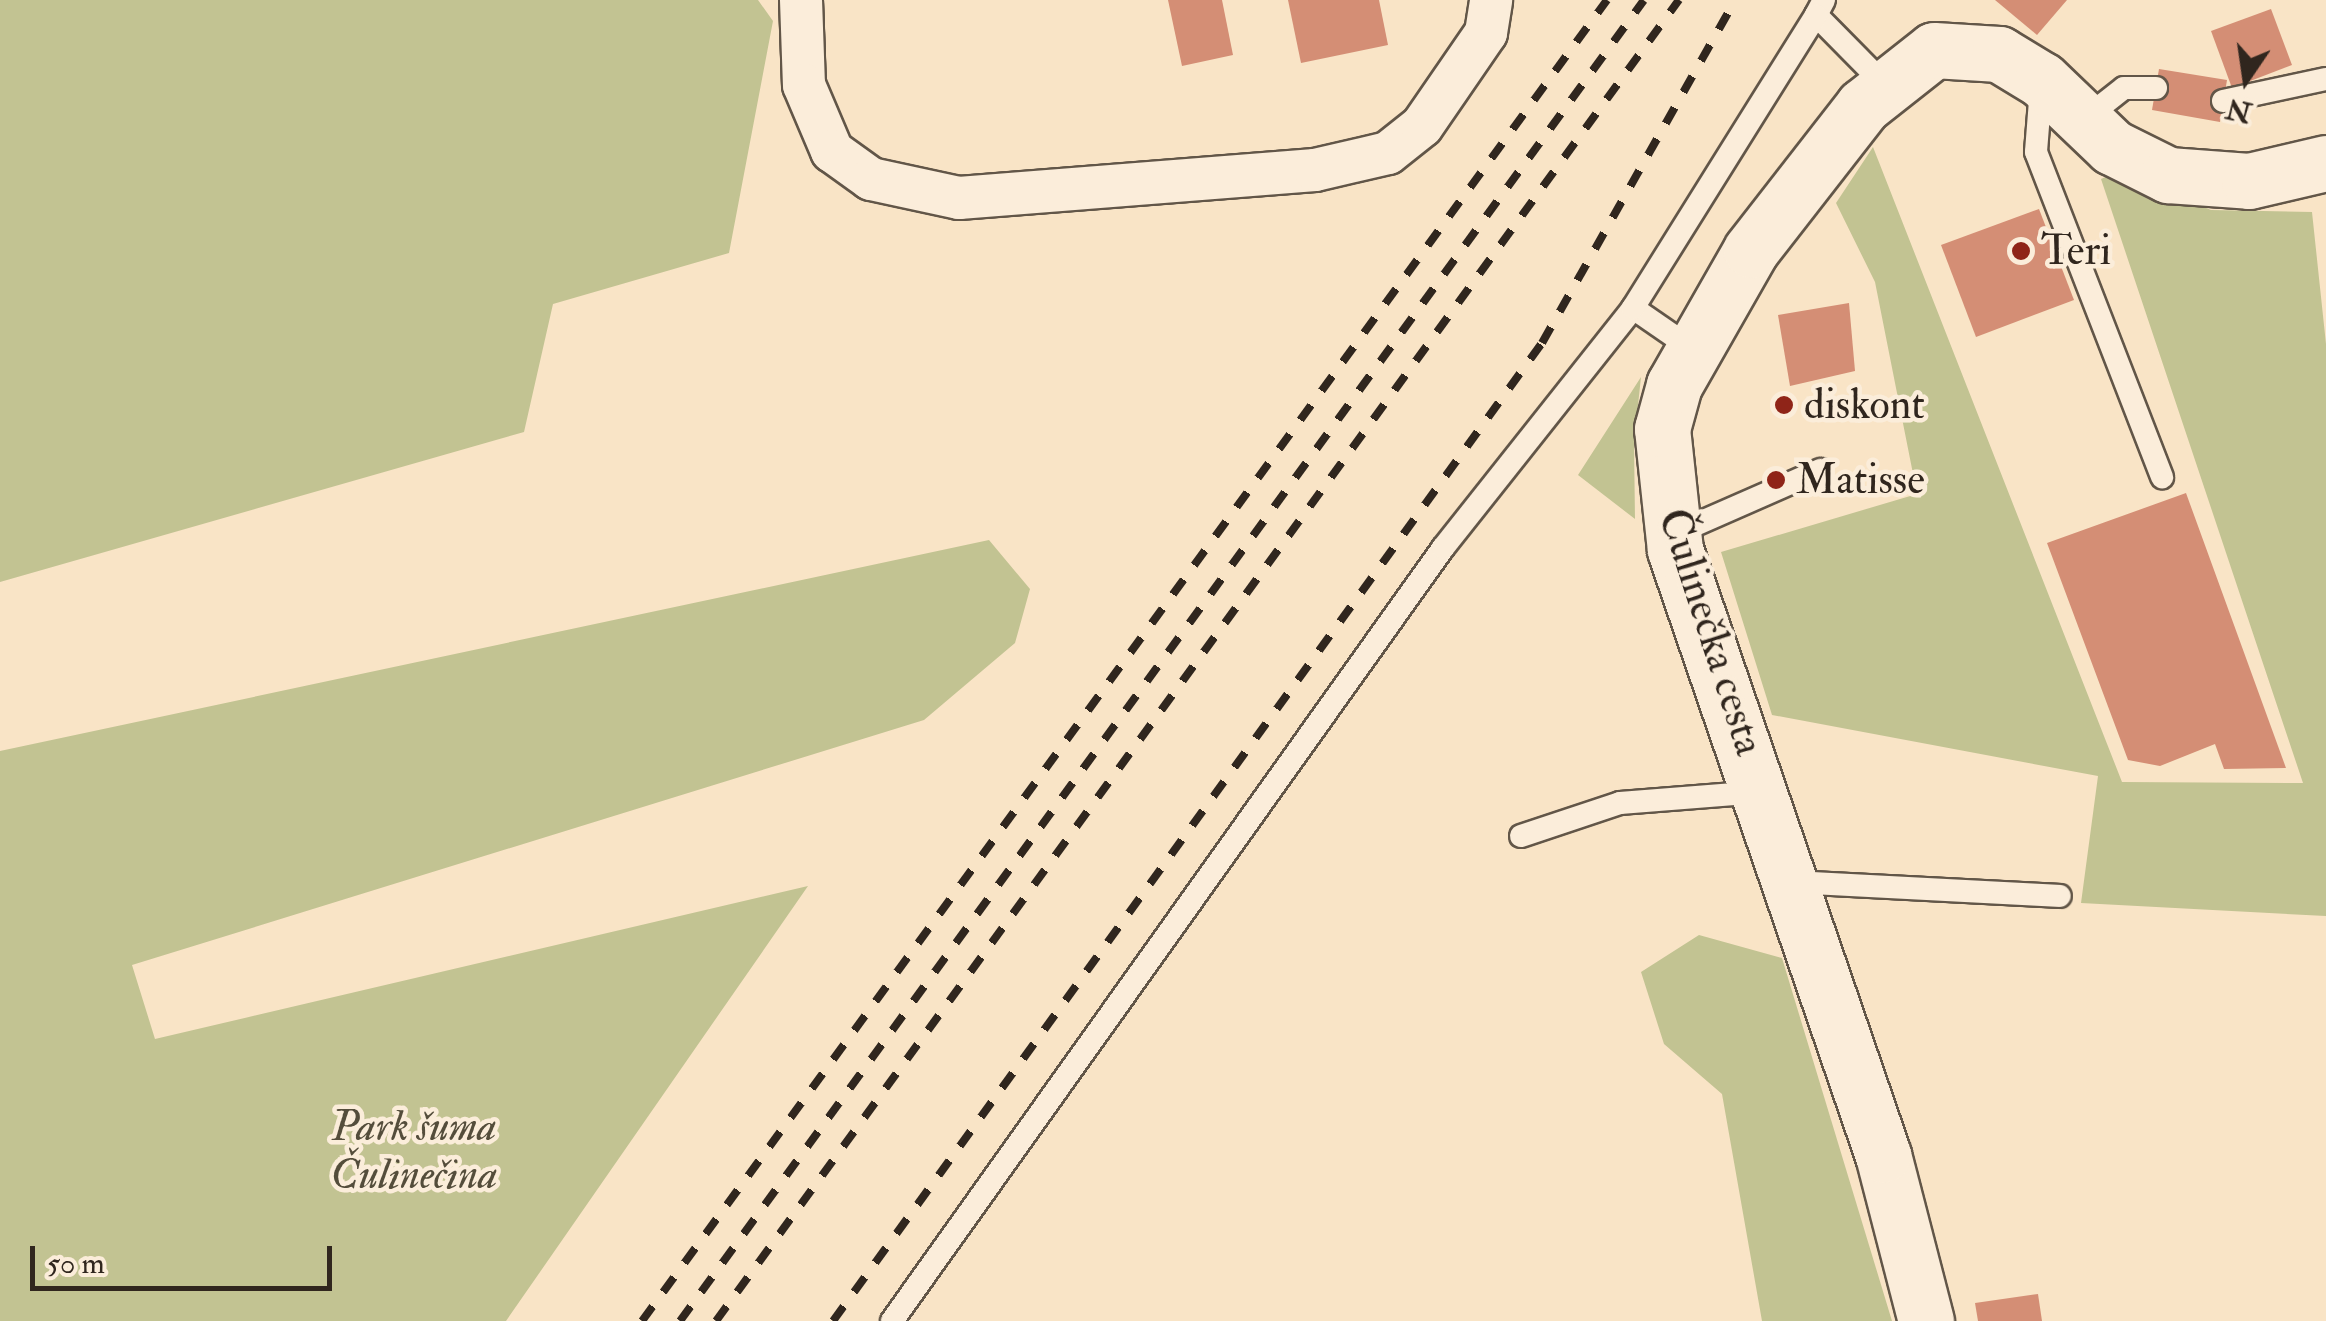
<!DOCTYPE html>
<meta charset="utf-8">
<style>
body{margin:0}
#map{position:relative;width:2326px;height:1321px;overflow:hidden;background:#f9e4c6;font-family:"IM FELL Double Pica",serif}
div>[style]{position:absolute}
.green>*{inset:0;background:#c2c392}
.building>*{inset:0;background:#d48e75}
.roads{filter:drop-shadow(2px 0 #625648) drop-shadow(-2px 0 #625648) drop-shadow(0 2px #625648) drop-shadow(0 -2px #625648)}
.lane>*{height:22px;margin:-11px;padding:0 11px;transform-origin:11px;border-radius:11px;background:#fbedda}
.street>*{height:42px;margin:-21px;padding:0 21px;transform-origin:21px;border-radius:21px;background:#fbedda}
.secondary>*{height:55px;margin:-27.5px;padding:0 27.5px;transform-origin:27.5px;border-radius:27.5px;background:#fbedda}
.rail>*{height:8px;margin-top:-4px;transform-origin:0;background:repeating-linear-gradient(90deg,#30261e 0 18px,transparent 0 36px)}
.dots>*{width:28px;height:28px;translate:-50% -50%;box-sizing:border-box;border:5px solid #fbedda;border-radius:50%}
span{translate:-50% -50%;white-space:nowrap;text-align:center;line-height:1.15;-webkit-text-stroke:9px #fbedda;paint-order:stroke}
.poi-label{font-size:42px;color:#30261e}
.left{translate:0 -50%;text-align:left}
.street-label{font-size:42px;color:#30261e}
.park-label{font-size:42px;color:#544d3b;font-style:italic}
.north{position:absolute;left:2196px;top:30px;width:100px;height:100px;-webkit-text-stroke:8px #fbedda;paint-order:stroke;rotate:193deg;font-size:28px;font-weight:700;line-height:40px;text-align:center;color:#30261e}
.north::after{content:'';display:block;margin:auto;width:35px;height:45px;background:#30261e;clip-path:polygon(50% 0,100% 100%,50% 72%,0 100%)}
.scale{position:absolute;left:30px;top:1246px;width:302px;height:45px;box-sizing:border-box;border:5px solid #30261e;border-top:0;padding-left:12px;font-size:30px;line-height:35px;white-space:nowrap;color:#30261e;-webkit-text-stroke:8px #fbedda;paint-order:stroke}
</style>
<div id="map">
<div class="green">
<div style="clip-path:polygon(0 0,758px 0,773px 21px,729px 253px,553px 304px,524px 432px,0 582px)"></div>
<div style="clip-path:polygon(1873px 147px,2122px 782px,2303px 783px,2101px 179px,2120px 171px,2211px 210px,2312px 212px,2326px 344px,2326px 916px,2081px 903px,2098px 776px,1772px 715px,1721px 552px,1917px 494px,1875px 282px,1836px 203px)"></div>
<div style="clip-path:polygon(1641px 377px,1634px 443px,1635px 519px,1578px 475px)"></div>
<div style="clip-path:polygon(989px 540px,1030px 589px,1015px 643px,924px 720px,132px 965px,155px 1039px,808px 886px,506px 1321px,0 1321px,0 751px)"></div>
<div style="clip-path:polygon(1699px 935px,1782px 958px,1892px 1321px,1762px 1321px,1722px 1094px,1664px 1044px,1641px 972px)"></div>
</div>
<div class="building">
<div style="clip-path:polygon(1168px 0,1222px 0,1233px 55px,1182px 66px)"></div>
<div style="clip-path:polygon(1288px 0,1379px 0,1388px 45px,1301px 63px)"></div>
<div style="clip-path:polygon(1995px 0,2067px 0,2037px 35px)"></div>
<div style="clip-path:polygon(2271px 9px,2292px 65px,2232px 88px,2211px 31px)"></div>
<div style="clip-path:polygon(2159px 69px,2227px 80px,2220px 122px,2152px 110px)"></div>
<div style="clip-path:polygon(2039px 209px,2074px 300px,1976px 337px,1941px 245px)"></div>
<div style="clip-path:polygon(1849px 303px,1855px 371px,1790px 386px,1778px 315px)"></div>
<div style="clip-path:polygon(2186px 493px,2286px 768px,2224px 769px,2215px 744px,2160px 766px,2128px 760px,2047px 543px)"></div>
<div style="clip-path:polygon(2038px 1294px,2042px 1321px,1978px 1321px,1975px 1303px)"></div>
</div>
<div class="roads">
<div class="lane">
<div style="left:1824px;top:0;width:17px;rotate:118deg"></div>
<div style="left:1816px;top:15px;width:97px;rotate:45.4deg"></div>
<div style="left:2041px;top:88px;width:64px;rotate:94.5deg"></div>
<div style="left:2036px;top:152px;width:349px;rotate:68.8deg"></div>
<div style="left:2223px;top:101px;width:105px;rotate:-12.1deg"></div>
<div style="left:2082px;top:121px;width:53px;rotate:-38.2deg"></div>
<div style="left:2124px;top:88px;width:32px"></div>
<div style="left:1633px;top:308px;width:70px;rotate:34.6deg"></div>
<div style="left:1672px;top:535px;width:162px;rotate:-23.7deg"></div>
<div style="left:1521px;top:836px;width:104px;rotate:-18.4deg"></div>
<div style="left:1620px;top:803px;width:140px;rotate:-4.5deg"></div>
<div style="left:1794px;top:882px;width:266px;rotate:3deg"></div>
<div style="left:892px;top:1321px;width:949px;rotate:-54.52deg"></div>
<div style="left:1443px;top:548px;width:306px;rotate:-51.6deg"></div>
<div style="left:1633px;top:308px;width:345px;rotate:-58deg"></div>
</div>
<div class="street">
<div style="left:801px;top:0;width:85px;rotate:88deg"></div>
<div style="left:804px;top:85px;width:72px;rotate:67deg"></div>
<div style="left:832px;top:151px;width:48px;rotate:35.7deg"></div>
<div style="left:871px;top:179px;width:90px;rotate:12.2deg"></div>
<div style="left:959px;top:198px;width:357px;rotate:-4.5deg"></div>
<div style="left:1315px;top:170px;width:75px;rotate:-13.1deg"></div>
<div style="left:1388px;top:153px;width:43px;rotate:-38.5deg"></div>
<div style="left:1422px;top:126px;width:113px;rotate:-55.5deg"></div>
<div style="left:1486px;top:33px;width:33px;rotate:-81deg"></div>
</div>
<div class="secondary">
<div style="left:1926px;top:1321px;width:171px;rotate:-104.5deg"></div>
<div style="left:1883px;top:1155px;width:640px;rotate:-108.97deg"></div>
<div style="left:1675px;top:550px;width:122px;rotate:-96.1deg"></div>
<div style="left:1662px;top:429px;width:46px;rotate:-74.7deg"></div>
<div style="left:1674px;top:385px;width:155px;rotate:-60.3deg"></div>
<div style="left:1751px;top:250px;width:182px;rotate:-52.1deg"></div>
<div style="left:1863px;top:106px;width:90px;rotate:-38.3deg"></div>
<div style="left:1934px;top:50px;width:65px;rotate:3.5deg"></div>
<div style="left:1999px;top:54px;width:50px;rotate:31.2deg"></div>
<div style="left:2042px;top:80px;width:97px;rotate:43.7deg"></div>
<div style="left:2112px;top:147px;width:63px;rotate:26.6deg"></div>
<div style="left:2168px;top:175px;width:81px;rotate:4.2deg"></div>
<div style="left:2249px;top:181px;width:79px;rotate:-13.2deg"></div>
</div>
</div>
<div class="rail">
<div style="left:642px;top:1321px;width:1636px;rotate:-53.85deg"></div>
<div style="left:680px;top:1321px;width:1635px;rotate:-53.88deg"></div>
<div style="left:716px;top:1321px;width:1635px;rotate:-53.91deg"></div>
<div style="left:833px;top:1321px;width:1208px;rotate:-54.06deg"></div>
<div style="left:1542px;top:343px;width:394px;rotate:-60.6deg"></div>
</div>
<div class="dots">
<div style="left:2021px;top:251px;background:#8f2418"></div>
<div style="left:1784px;top:405px;background:#8f2418"></div>
<div style="left:1776px;top:480px;background:#8f2418"></div>
</div>
<div class="poi-label">
<span class="left" style="left:2041px;top:251px">Teri</span>
<span class="left" style="left:1804px;top:405px">diskont</span>
<span class="left" style="left:1796px;top:480px">Matisse</span>
</div>
<div class="street-label">
<span style="left:1711px;top:632px;rotate:72deg">Čulinečka cesta</span>
</div>
<div class="park-label">
<span style="left:414px;top:1151px">Park šuma<br>Čulinečina</span>
</div>
<div class="north">N</div>
<div class="scale">50 m</div>
</div>
